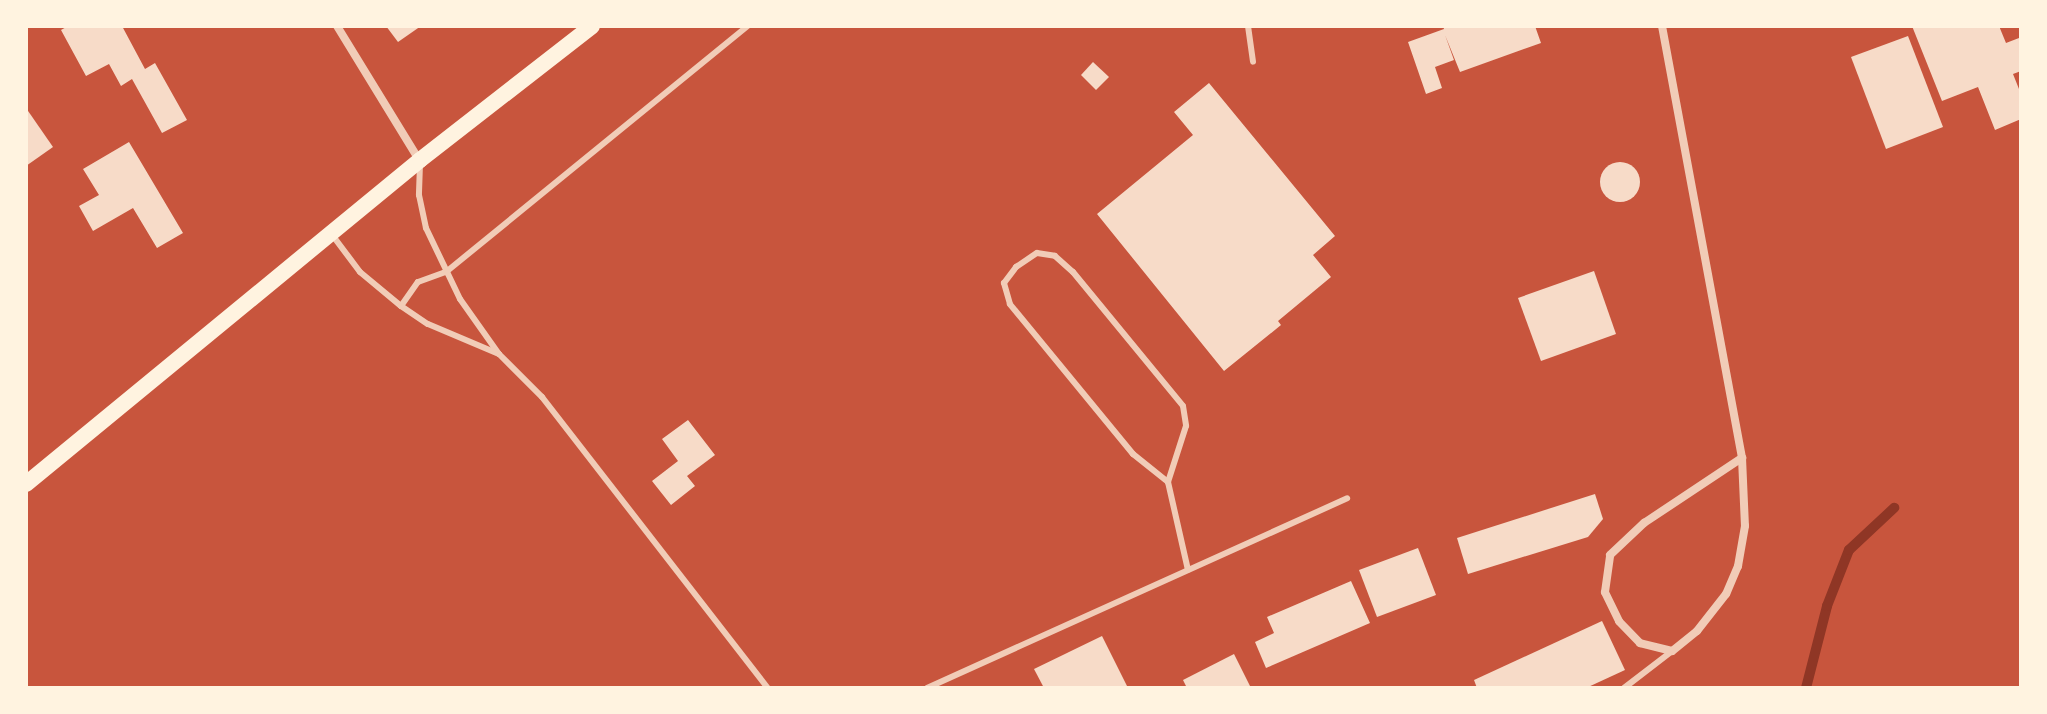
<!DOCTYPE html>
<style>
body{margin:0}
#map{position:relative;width:2047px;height:714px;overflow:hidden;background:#c8553d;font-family:"Source Sans 3",sans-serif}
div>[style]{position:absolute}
.stream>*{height:10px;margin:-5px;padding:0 5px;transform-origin:5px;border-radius:5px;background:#8f3625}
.building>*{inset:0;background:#f7dbc8}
.round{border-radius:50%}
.service>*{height:6px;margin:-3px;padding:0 3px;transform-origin:3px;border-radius:3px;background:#f1ccb7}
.minor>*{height:8px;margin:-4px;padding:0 4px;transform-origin:4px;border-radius:4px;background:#f1ccb7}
.secondary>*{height:16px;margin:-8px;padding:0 8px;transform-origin:8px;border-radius:8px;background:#fff3e0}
span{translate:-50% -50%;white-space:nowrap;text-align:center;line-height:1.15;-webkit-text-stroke:6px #fff3e0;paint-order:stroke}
.frame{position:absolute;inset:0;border:28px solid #fff3e0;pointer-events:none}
</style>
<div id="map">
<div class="stream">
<div style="left:1806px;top:688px;width:85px;rotate:-75.6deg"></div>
<div style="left:1827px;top:606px;width:60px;rotate:-68.6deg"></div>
<div style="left:1849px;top:550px;width:62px;rotate:-43deg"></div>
</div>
<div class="building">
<div style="clip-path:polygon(68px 26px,122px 26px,145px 69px,155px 63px,187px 120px,162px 133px,132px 79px,121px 86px,109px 64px,86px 76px,61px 30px)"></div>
<div style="clip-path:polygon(386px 26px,421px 26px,398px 42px)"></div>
<div style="clip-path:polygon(1443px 26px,1535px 26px,1541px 43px,1460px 72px,1445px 35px,1454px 60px,1435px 67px,1442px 88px,1426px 94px,1408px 42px,1444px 29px)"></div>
<div style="clip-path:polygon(1912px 26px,1999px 26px,2006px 43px,2019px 38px,2021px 71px,2013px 74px,2021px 94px,2021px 119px,1995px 130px,1978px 87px,1942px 101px)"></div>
<div style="clip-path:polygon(1908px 36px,1943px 127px,1886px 149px,1851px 57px)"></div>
<div style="clip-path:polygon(1093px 62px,1109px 77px,1096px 90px,1081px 75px)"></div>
<div style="clip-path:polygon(1209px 83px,1335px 236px,1313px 255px,1331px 277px,1278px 321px,1281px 325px,1224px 371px,1097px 214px,1193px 135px,1174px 112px)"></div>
<div style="clip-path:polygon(26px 108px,53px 147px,26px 166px)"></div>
<div style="clip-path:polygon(129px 142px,183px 233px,157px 248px,133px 208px,93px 231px,79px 206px,99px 195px,83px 169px)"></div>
<div class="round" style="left:1600px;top:162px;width:40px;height:40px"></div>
<div style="clip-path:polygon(1594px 271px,1616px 334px,1541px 361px,1518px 298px)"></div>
<div style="clip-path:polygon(688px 420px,715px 455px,687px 476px,695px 486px,671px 505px,652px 481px,678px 461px,662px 439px)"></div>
<div style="clip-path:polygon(1595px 494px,1603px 519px,1588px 537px,1468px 574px,1457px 538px)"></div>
<div style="clip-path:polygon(1418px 548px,1436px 595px,1377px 617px,1359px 570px)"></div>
<div style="clip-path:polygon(1351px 581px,1370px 623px,1266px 668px,1255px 642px,1274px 633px,1267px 617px)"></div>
<div style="clip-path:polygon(1602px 621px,1625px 670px,1586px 688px,1477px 688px,1474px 680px)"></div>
<div style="clip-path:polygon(1102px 636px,1128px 688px,1044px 688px,1034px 669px)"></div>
<div style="clip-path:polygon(1234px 654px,1251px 688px,1187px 688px,1183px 680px)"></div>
</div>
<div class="service">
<div style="left:1248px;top:26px;width:36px;rotate:82deg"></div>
<div style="left:420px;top:164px;width:31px;rotate:92deg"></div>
<div style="left:419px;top:195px;width:34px;rotate:78deg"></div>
<div style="left:426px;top:228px;width:79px;rotate:64.4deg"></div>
<div style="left:460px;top:299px;width:67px;rotate:54.7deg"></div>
<div style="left:499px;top:354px;width:61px;rotate:45deg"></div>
<div style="left:542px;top:397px;width:368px;rotate:52.2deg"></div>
<div style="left:333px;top:236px;width:45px;rotate:53.1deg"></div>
<div style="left:360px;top:272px;width:53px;rotate:39.7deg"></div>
<div style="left:401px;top:306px;width:32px;rotate:34deg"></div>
<div style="left:428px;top:324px;width:77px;rotate:22.9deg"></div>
<div style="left:401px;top:306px;width:29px;rotate:-55deg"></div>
<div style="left:418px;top:282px;width:30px;rotate:-20deg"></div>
<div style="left:446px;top:272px;width:390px;rotate:-39.2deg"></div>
<div style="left:1168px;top:482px;width:45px;rotate:-141.3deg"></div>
<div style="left:1133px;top:454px;width:194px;rotate:-129.4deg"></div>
<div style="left:1010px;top:304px;width:22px;rotate:-106deg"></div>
<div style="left:1004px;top:283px;width:20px;rotate:-53deg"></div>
<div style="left:1016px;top:267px;width:25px;rotate:-34deg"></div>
<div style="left:1037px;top:253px;width:18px;rotate:9deg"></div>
<div style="left:1055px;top:256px;width:24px;rotate:42deg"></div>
<div style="left:1073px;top:272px;width:173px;rotate:50.6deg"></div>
<div style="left:1183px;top:406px;width:20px;rotate:81deg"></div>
<div style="left:1186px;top:426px;width:59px;rotate:107.8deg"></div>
<div style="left:1168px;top:482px;width:90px;rotate:77.2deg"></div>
<div style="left:927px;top:688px;width:461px;rotate:-24.3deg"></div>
<div style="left:1624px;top:688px;width:61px;rotate:-37.6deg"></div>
</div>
<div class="minor">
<div style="left:337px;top:26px;width:157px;rotate:58.5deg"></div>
<div style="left:1662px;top:26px;width:439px;rotate:79.5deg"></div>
<div style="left:1742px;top:458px;width:68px;rotate:87.5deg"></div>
<div style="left:1745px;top:526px;width:41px;rotate:99.9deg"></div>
<div style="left:1738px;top:566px;width:30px;rotate:113deg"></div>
<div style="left:1726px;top:594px;width:47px;rotate:128.1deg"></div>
<div style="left:1697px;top:631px;width:32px;rotate:141deg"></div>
<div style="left:1672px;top:651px;width:33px;rotate:-166deg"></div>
<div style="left:1640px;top:643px;width:30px;rotate:-134deg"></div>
<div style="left:1619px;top:621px;width:32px;rotate:-116deg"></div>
<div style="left:1605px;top:592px;width:37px;rotate:-82deg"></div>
<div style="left:1610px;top:555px;width:47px;rotate:-43.3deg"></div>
<div style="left:1644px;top:523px;width:118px;rotate:-33.6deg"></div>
</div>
<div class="secondary">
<div style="left:26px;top:484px;width:510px;rotate:-39.43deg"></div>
<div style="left:420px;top:160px;width:218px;rotate:-37.9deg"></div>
</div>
<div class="frame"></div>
</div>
